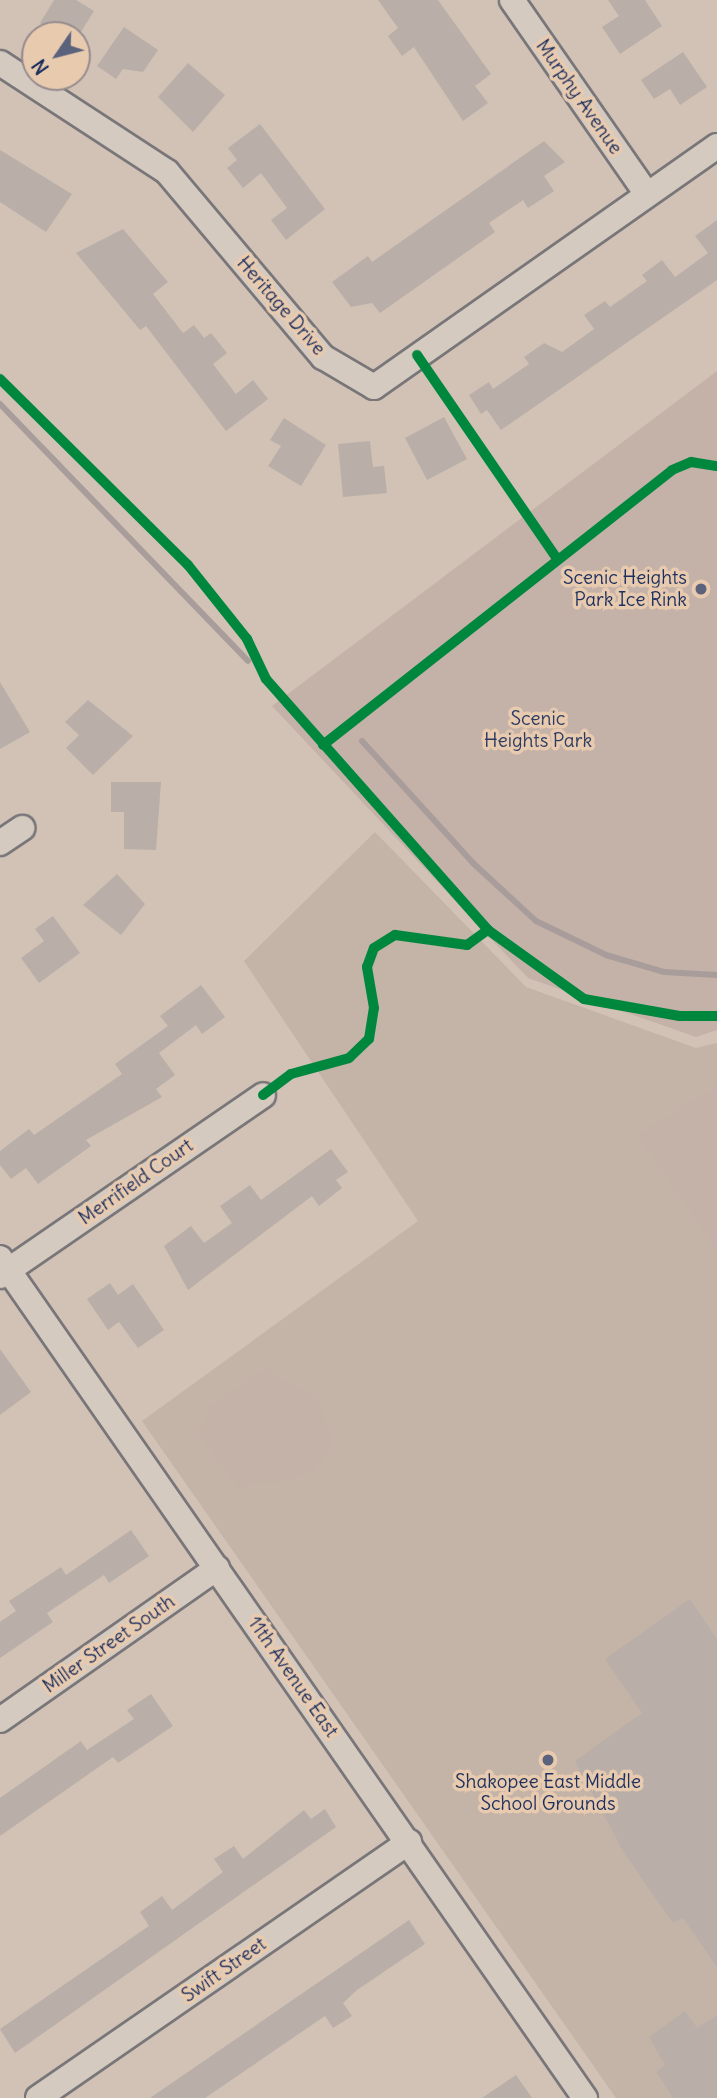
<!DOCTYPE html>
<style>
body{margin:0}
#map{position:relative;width:717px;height:2098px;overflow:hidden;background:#d1c2b5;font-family:Delius,sans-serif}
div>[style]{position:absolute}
.built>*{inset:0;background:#c4b3a7}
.green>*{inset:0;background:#c4b2a8}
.stream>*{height:6px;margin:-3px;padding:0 3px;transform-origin:3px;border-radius:3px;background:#a89d9a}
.building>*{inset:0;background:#b9afa8}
.roads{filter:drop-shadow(2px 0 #797679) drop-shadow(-2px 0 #797679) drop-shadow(0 2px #797679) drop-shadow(0 -2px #797679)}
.minor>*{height:24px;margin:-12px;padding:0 12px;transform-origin:12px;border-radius:12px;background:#d4cac0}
.cycleway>*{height:10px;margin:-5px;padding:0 5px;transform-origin:5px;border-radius:5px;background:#00873e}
.dots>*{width:19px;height:19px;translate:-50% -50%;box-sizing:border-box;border:4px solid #e8caaf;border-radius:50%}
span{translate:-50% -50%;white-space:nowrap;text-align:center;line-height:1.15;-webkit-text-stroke:7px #e8caaf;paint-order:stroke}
.street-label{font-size:19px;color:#1b2f5e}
.poi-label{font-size:19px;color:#1b2f5e}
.right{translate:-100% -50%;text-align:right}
.park-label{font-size:19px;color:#2b3b64}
.north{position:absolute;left:21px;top:21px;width:70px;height:70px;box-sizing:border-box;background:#e8caaf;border:2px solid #968c8f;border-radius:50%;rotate:235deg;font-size:19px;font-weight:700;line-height:28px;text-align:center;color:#1b2f5e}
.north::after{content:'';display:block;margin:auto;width:24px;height:32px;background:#5b627c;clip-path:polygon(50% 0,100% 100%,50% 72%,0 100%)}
</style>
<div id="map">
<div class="built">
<div style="clip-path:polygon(375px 832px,526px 987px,696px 1048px,717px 1043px,717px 2098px,616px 2098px,142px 1421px,418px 1221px,244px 961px)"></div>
</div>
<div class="green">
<div style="clip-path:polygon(717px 371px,717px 1030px,696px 1037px,528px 978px,272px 706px)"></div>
<div style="clip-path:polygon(717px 1086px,717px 1250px,637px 1135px)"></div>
<div style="clip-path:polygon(265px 1368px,317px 1399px,335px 1441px,317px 1468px,285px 1482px,249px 1482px,239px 1489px,199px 1436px,208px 1408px)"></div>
</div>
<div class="stream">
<div style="left:0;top:404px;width:357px;rotate:46deg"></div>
<div style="left:362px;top:741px;width:166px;rotate:47.7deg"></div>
<div style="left:474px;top:864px;width:84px;rotate:42.6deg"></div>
<div style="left:536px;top:921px;width:78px;rotate:25.9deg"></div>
<div style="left:606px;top:955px;width:60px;rotate:16.3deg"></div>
<div style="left:664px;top:972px;width:53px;rotate:3.2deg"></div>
</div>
<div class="building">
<div style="clip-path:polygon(54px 0,76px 0,94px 11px,79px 35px,59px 35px,40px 23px)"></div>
<div style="clip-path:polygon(378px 0,438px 0,491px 74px,475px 86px,488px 103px,463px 121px,414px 47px,402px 56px,388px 36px,398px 28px)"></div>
<div style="clip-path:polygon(608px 0,645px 0,662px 26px,620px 54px,602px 27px,619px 16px)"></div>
<div style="clip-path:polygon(124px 27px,158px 50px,143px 72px,123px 69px,116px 79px,97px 66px)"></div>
<div style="clip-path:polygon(683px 52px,707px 87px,680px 105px,670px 89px,654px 99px,641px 80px)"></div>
<div style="clip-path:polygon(188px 63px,225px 95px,193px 132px,158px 97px)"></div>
<div style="clip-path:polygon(260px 124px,325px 209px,286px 240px,271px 220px,287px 208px,261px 173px,243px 188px,227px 168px,237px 160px,228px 148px)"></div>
<div style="clip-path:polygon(544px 141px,565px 162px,544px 176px,554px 191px,528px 208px,523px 200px,489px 223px,495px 232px,380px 313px,372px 303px,351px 307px,332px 282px,368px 256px,372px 262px)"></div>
<div style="clip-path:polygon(0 150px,72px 194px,46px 232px,0 202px)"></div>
<div style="clip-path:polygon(717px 220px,717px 280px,501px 430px,487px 410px,481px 414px,469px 395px,489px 382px,493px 389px,529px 364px,524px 357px,544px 343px,562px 352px,594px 329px,584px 315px,605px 301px,610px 307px,647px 281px,642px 275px,662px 260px,675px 277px,708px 253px,695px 236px)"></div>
<div style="clip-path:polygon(123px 229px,168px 282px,153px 294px,183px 333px,194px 325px,204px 338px,211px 333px,227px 353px,213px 364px,236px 394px,253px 380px,268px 399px,226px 431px,146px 326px,140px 330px,76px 253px)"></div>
<div style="clip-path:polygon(444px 417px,467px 459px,427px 480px,405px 438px)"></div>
<div style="clip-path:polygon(284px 418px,326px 445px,301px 486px,268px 466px,281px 446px,270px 440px)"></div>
<div style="clip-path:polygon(370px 441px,373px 467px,384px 466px,387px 493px,343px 497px,338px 444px)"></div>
<div style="clip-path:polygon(0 682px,30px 732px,0 749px)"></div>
<div style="clip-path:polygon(88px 700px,133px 736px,93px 775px,66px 748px,79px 735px,65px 722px)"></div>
<div style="clip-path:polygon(111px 782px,161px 782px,156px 850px,124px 849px,124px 812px,111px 812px)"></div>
<div style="clip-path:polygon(117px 874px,145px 904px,121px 935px,83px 905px)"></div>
<div style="clip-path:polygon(53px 916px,80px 953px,39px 983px,21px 958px,44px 941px,35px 929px)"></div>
<div style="clip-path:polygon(201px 985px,225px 1017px,202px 1034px,196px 1025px,159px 1053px,175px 1075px,156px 1089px,162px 1097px,86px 1140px,91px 1146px,38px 1184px,26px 1168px,11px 1179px,0 1165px,0 1151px,29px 1129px,34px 1135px,122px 1074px,115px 1064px,168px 1026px,160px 1016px)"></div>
<div style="clip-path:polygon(331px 1149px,348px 1172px,336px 1180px,342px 1188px,319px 1206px,312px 1196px,188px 1290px,164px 1246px,191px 1226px,204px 1243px,232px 1223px,220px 1206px,250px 1185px,261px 1200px)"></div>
<div style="clip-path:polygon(110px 1283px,118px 1295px,133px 1284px,164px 1330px,138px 1348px,119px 1322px,108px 1330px,87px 1299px)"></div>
<div style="clip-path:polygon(0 1349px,31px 1392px,0 1415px)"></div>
<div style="clip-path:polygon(131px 1530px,149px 1556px,109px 1583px,104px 1575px,47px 1613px,53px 1622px,0 1658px,0 1622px,16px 1611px,9px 1601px,61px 1567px,66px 1575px)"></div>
<div style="clip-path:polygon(690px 1599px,717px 1639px,717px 1967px,683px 1918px,673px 1923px,624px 1853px,575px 1761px,642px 1713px,605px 1659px)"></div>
<div style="clip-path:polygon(151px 1694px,173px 1726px,118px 1763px,113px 1757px,0 1836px,0 1798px,81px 1741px,87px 1750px,134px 1719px,127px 1710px)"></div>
<div style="clip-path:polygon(325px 1809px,336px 1827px,15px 2053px,0 2029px,149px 1926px,140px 1912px,162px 1896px,172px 1910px,223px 1872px,214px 1859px,234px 1846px,243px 1859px,304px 1810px,311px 1819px)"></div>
<div style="clip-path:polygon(409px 1920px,425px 1944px,357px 1990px,343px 2003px,352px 2016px,333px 2028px,325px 2016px,205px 2098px,150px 2098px)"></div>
<div style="clip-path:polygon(685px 2011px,697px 2028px,717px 2015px,717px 2098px,673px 2098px,656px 2072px,665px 2065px,649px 2037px)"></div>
<div style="clip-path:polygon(516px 2075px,532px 2098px,482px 2098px)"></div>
</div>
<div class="roads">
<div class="minor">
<div style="left:512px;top:0;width:236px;rotate:55.2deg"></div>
<div style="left:0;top:63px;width:199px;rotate:33.1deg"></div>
<div style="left:167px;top:172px;width:242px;rotate:49.9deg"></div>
<div style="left:323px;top:357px;width:59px;rotate:30.5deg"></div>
<div style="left:374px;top:387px;width:419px;rotate:-35.1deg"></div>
<div style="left:0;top:843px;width:27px;rotate:-34deg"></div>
<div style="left:0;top:1258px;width:1024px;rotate:55.15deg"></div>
<div style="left:0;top:1276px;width:319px;rotate:-34.5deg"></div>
<div style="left:0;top:1720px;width:265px;rotate:-35deg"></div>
<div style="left:38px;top:2098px;width:451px;rotate:-34.6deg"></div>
</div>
</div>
<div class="cycleway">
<div style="left:417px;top:355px;width:245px;rotate:55.5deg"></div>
<div style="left:0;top:379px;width:264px;rotate:44.7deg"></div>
<div style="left:188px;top:565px;width:95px;rotate:51.4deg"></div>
<div style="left:247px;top:639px;width:44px;rotate:64.6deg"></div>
<div style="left:266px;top:679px;width:335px;rotate:48.5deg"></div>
<div style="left:488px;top:930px;width:118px;rotate:35.7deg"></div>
<div style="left:584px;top:999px;width:97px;rotate:10.1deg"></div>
<div style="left:679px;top:1016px;width:38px"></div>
<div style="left:323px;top:745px;width:444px;rotate:-38.2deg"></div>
<div style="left:672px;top:470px;width:21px;rotate:-23deg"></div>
<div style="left:691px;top:462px;width:26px;rotate:9deg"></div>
<div style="left:263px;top:1095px;width:35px;rotate:-37deg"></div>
<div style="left:291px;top:1074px;width:60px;rotate:-15.4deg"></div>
<div style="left:349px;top:1058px;width:28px;rotate:-44deg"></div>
<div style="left:369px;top:1039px;width:31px;rotate:-81deg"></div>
<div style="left:374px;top:1008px;width:42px;rotate:-99.7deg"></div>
<div style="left:367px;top:967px;width:20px;rotate:-70deg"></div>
<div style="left:374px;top:948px;width:25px;rotate:-32deg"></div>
<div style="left:395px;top:935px;width:73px;rotate:7.9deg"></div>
<div style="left:467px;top:945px;width:26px;rotate:-36deg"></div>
</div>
<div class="dots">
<div style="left:701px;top:589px;background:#5b627c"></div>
<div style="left:548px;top:1760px;background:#5b627c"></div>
</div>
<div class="street-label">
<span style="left:579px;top:97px;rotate:55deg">Murphy Avenue</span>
<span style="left:281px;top:306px;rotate:49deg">Heritage Drive</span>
<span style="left:136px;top:1182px;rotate:-35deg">Merrifield Court</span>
<span style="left:109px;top:1644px;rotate:-35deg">Miller Street South</span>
<span style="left:293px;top:1677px;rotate:55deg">11th Avenue East</span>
<span style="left:224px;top:1970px;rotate:-35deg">Swift Street</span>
</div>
<div class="poi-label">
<span class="right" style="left:687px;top:589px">Scenic Heights<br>Park Ice Rink</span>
<span style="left:548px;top:1793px">Shakopee East Middle<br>School Grounds</span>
</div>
<div class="park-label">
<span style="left:538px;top:730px">Scenic<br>Heights Park</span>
</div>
<div class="north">N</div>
</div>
